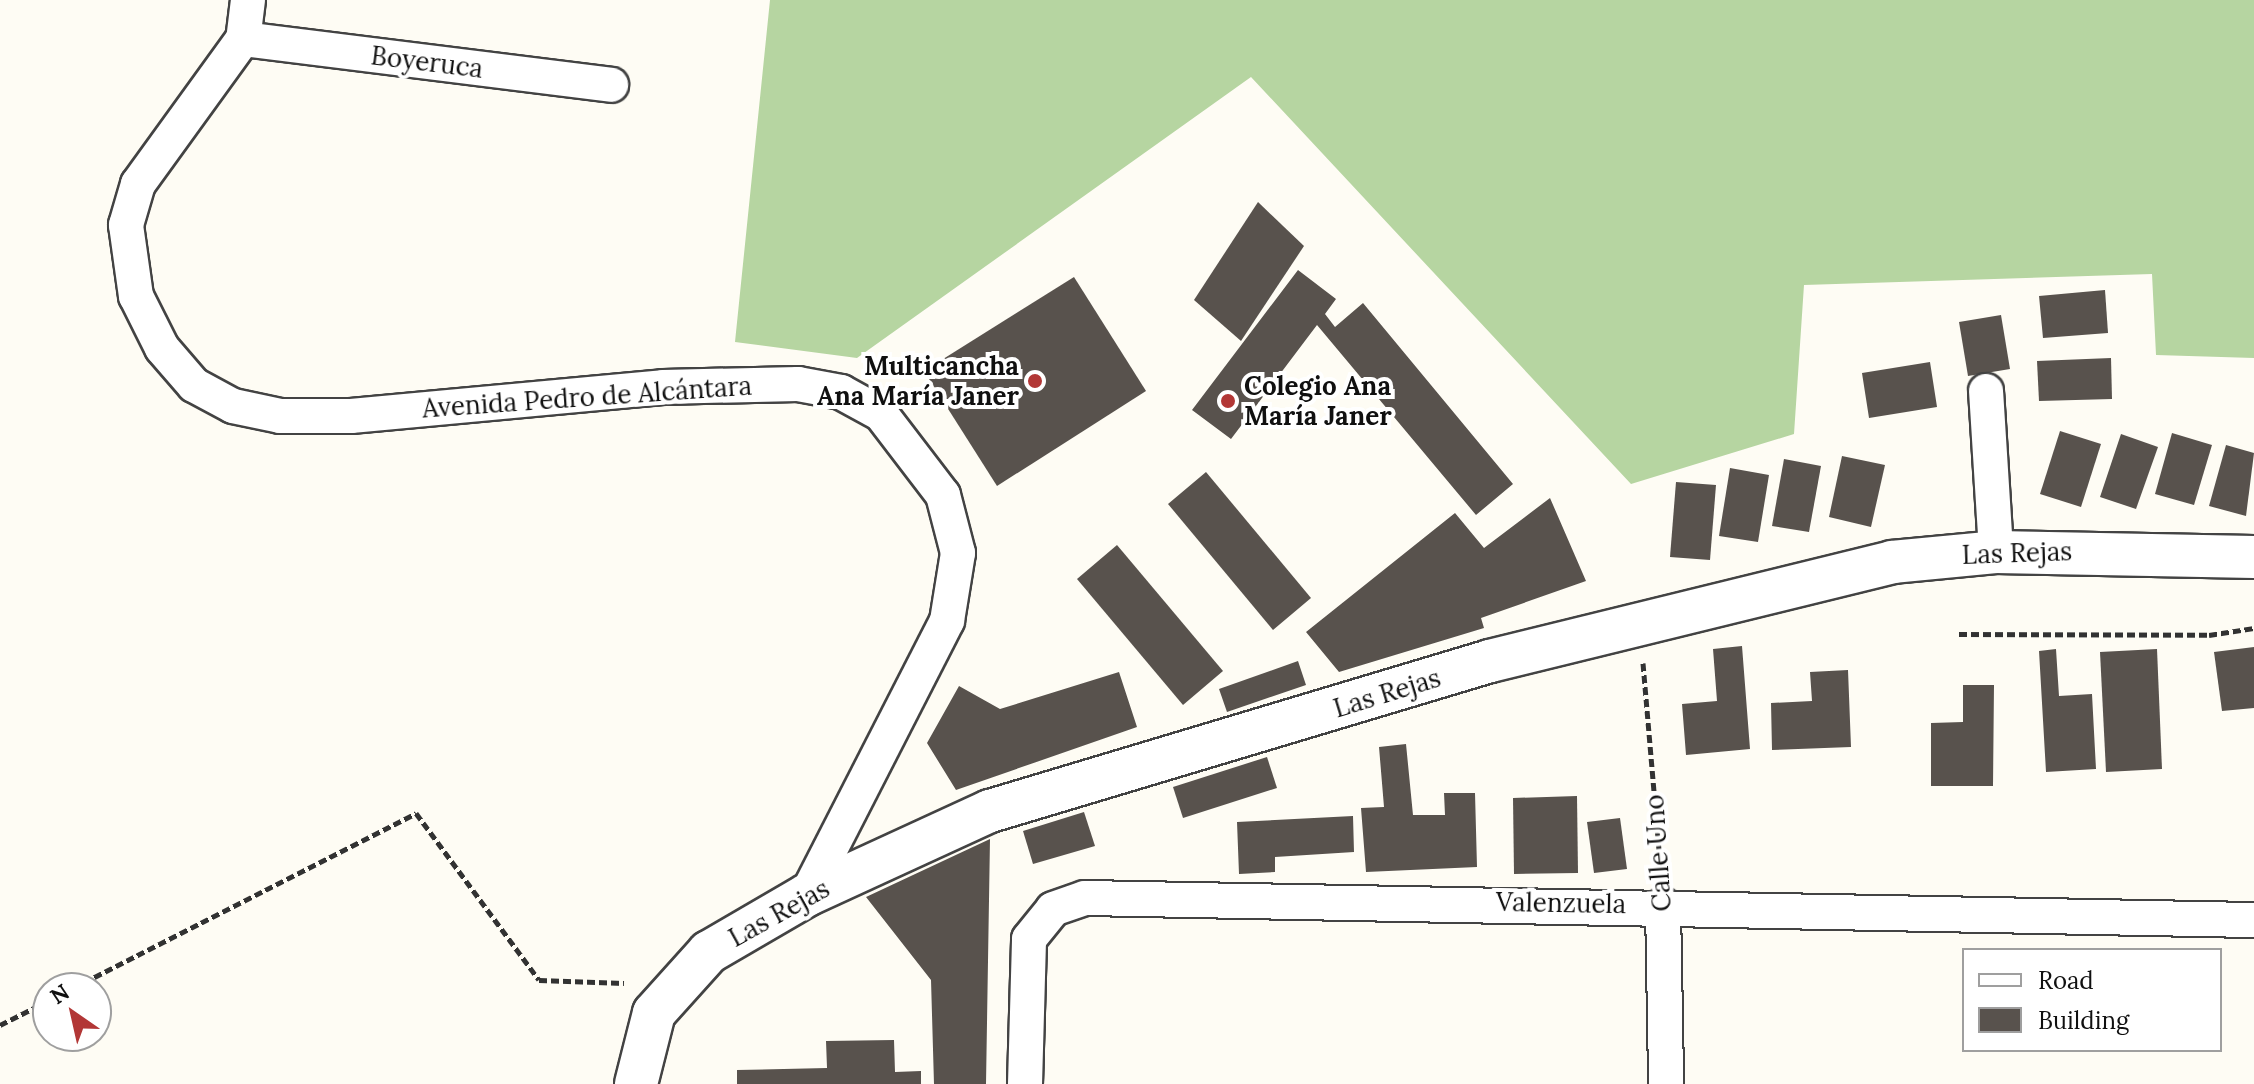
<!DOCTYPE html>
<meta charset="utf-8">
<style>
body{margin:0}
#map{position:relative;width:2254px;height:1084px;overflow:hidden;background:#fefcf4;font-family:Lora,serif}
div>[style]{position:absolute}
.forest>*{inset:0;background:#b6d5a1}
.building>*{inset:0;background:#58524d}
.path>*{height:5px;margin-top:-2.5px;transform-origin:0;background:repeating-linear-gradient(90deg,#323232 0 8px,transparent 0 12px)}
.roads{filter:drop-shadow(2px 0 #434343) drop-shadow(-2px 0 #434343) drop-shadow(0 2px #434343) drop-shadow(0 -2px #434343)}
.minor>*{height:34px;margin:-17px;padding:0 17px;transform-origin:17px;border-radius:17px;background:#fff}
.tertiary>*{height:42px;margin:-21px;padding:0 21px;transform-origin:21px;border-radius:21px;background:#fff}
.dots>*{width:22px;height:22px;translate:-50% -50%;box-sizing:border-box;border:4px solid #fff;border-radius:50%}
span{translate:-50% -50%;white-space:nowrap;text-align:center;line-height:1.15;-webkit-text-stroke:8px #fff;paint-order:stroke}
.street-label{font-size:26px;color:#101010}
.poi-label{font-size:26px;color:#101010;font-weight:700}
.right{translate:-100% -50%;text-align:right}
.left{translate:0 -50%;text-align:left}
.legend{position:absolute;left:1962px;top:948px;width:260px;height:104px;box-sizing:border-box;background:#fff;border:2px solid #9f9f9f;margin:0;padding:10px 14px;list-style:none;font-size:24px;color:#101010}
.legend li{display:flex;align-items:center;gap:16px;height:40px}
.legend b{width:40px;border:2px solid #9f9f9f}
.north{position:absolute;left:32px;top:972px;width:80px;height:80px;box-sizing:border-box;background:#fff;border:2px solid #9f9f9f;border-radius:50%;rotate:326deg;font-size:22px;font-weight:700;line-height:32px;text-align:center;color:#101010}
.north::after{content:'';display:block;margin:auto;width:28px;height:36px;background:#b23736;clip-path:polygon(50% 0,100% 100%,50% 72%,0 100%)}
</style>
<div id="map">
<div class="forest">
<div style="clip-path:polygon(770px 0,2254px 0,2254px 358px,2156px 355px,2152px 274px,1804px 285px,1794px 434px,1631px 484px,1251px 77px,857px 358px,735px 342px)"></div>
</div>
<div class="building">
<div style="clip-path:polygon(1258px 202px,1304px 246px,1241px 341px,1194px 300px)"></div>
<div style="clip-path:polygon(1298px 270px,1336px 299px,1325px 314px,1335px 327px,1363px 303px,1513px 484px,1476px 515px,1317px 325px,1231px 439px,1192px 410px)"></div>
<div style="clip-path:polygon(1074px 277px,1146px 391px,997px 486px,924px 371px)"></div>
<div style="clip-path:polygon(2105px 290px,2108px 333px,2043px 338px,2039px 296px)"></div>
<div style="clip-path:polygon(2001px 315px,2010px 369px,1968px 376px,1959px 322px)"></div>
<div style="clip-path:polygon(2111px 358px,2112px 399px,2039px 401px,2037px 361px)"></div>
<div style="clip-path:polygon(1930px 362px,1937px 407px,1869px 418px,1862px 373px)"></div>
<div style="clip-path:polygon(2060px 431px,2101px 444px,2081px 507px,2040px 494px)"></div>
<div style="clip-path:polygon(2172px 433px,2212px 445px,2194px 505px,2155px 494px)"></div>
<div style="clip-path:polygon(2121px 434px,2158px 447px,2136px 509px,2100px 497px)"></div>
<div style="clip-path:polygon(2226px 445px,2254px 453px,2246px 516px,2209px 506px)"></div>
<div style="clip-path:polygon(1842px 456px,1885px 465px,1871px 527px,1829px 517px)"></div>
<div style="clip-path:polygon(1784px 459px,1821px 466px,1809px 532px,1772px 526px)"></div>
<div style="clip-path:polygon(1730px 468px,1769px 475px,1758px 542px,1719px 536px)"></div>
<div style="clip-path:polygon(1206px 472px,1311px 598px,1273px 630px,1168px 504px)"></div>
<div style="clip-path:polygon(1676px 482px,1716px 485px,1710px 560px,1670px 557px)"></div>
<div style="clip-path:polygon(1550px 498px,1586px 581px,1481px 618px,1484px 628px,1339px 672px,1306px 632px,1455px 513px,1484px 548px)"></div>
<div style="clip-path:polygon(1117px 545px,1223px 671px,1183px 705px,1077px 579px)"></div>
<div style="clip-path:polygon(1742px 646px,1750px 749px,1686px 755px,1682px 704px,1717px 701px,1713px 649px)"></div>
<div style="clip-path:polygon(2254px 647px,2254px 708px,2222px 711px,2214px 652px)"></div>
<div style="clip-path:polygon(2056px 649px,2059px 696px,2092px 694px,2096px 769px,2046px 772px,2039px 651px)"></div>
<div style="clip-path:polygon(2157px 649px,2162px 769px,2106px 772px,2100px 652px)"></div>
<div style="clip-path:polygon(1298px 661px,1306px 685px,1227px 712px,1219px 689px)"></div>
<div style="clip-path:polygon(1848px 670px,1851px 747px,1772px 750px,1771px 703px,1812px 701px,1810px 672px)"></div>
<div style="clip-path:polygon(1119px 672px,1137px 727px,956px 790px,927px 743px,959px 686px,1000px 709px)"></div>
<div style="clip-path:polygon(1963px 685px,1994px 685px,1993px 786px,1931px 786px,1931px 723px,1963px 722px)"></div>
<div style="clip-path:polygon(1406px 744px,1413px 815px,1445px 815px,1444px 793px,1475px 793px,1477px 867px,1366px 872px,1361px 808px,1384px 807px,1379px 747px)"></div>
<div style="clip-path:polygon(1267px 757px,1277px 788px,1183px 818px,1173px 787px)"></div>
<div style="clip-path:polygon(1577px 796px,1578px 873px,1514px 874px,1513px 798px)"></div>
<div style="clip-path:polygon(1084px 812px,1095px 846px,1033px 864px,1023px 831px)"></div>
<div style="clip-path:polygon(1353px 816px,1354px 852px,1275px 857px,1275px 872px,1239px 874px,1237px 822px)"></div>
<div style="clip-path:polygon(1620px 818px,1627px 869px,1594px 873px,1587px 822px)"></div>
<div style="clip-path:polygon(990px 839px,986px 1084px,934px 1084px,931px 980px,866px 897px)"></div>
<div style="clip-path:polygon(894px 1040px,895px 1072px,921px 1071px,921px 1084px,737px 1084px,737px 1070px,827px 1068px,826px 1041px)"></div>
</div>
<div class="path">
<div style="left:1959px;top:634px;width:250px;rotate:0.2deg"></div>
<div style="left:2209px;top:635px;width:46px;rotate:-8.8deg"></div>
<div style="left:1643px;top:663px;width:210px;rotate:85.1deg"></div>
<div style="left:73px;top:988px;width:385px;rotate:-27deg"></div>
<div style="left:416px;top:813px;width:207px;rotate:53.6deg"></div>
<div style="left:539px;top:980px;width:85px;rotate:2deg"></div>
<div style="left:0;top:1025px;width:54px;rotate:-26.6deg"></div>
</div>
<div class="roads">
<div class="minor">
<div style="left:248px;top:0;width:39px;rotate:97deg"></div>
<div style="left:243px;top:39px;width:179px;rotate:125.9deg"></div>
<div style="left:138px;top:184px;width:43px;rotate:106.3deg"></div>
<div style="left:126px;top:225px;width:72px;rotate:82deg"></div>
<div style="left:136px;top:296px;width:58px;rotate:63.4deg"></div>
<div style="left:162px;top:348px;width:49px;rotate:49.1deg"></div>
<div style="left:194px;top:385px;width:44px;rotate:28.3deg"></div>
<div style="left:233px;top:406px;width:48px;rotate:12deg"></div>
<div style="left:280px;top:416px;width:71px"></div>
<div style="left:351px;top:416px;width:313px;rotate:-5.3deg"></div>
<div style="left:663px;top:387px;width:135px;rotate:-1.3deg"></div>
<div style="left:798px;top:384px;width:44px;rotate:10.5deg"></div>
<div style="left:841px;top:392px;width:46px;rotate:28.8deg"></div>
<div style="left:881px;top:414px;width:102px;rotate:52.6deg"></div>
<div style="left:943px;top:495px;width:60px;rotate:75.5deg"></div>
<div style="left:958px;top:553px;width:69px;rotate:99.2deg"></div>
<div style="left:947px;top:621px;width:308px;rotate:117.1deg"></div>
<div style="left:243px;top:39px;width:371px;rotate:7.1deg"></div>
<div style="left:1986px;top:391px;width:161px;rotate:86.4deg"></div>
<div style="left:1663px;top:905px;width:179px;rotate:89deg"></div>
<div style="left:1025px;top:1084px;width:145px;rotate:-88.4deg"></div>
<div style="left:1029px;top:939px;width:38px;rotate:-51deg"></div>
<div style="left:1053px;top:909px;width:34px;rotate:-19deg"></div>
<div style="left:1085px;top:898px;width:1169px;rotate:1.08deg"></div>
</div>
<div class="tertiary">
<div style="left:636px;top:1084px;width:73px;rotate:-75.8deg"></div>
<div style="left:654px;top:1013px;width:82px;rotate:-48deg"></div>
<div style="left:709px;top:952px;width:113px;rotate:-30.2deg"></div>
<div style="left:807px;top:895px;width:201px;rotate:-24.7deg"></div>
<div style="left:990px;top:811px;width:522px;rotate:-16.7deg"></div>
<div style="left:1490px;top:661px;width:414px;rotate:-13.8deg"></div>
<div style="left:1892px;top:562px;width:104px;rotate:-5.5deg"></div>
<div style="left:1996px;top:552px;width:258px;rotate:1.1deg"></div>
</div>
</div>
<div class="dots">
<div style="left:1035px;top:381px;background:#b23736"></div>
<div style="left:1228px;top:401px;background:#b23736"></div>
</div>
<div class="street-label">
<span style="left:427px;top:62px;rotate:7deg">Boyeruca</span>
<span style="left:587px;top:397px;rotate:-4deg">Avenida Pedro de Alcántara</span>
<span style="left:2017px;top:553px;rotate:-2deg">Las Rejas</span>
<span style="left:1387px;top:693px;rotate:-17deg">Las Rejas</span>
<span style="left:1658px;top:853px;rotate:-94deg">Calle Uno</span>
<span style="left:1561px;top:903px;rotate:1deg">Valenzuela</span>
<span style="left:779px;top:913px;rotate:-29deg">Las Rejas</span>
</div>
<div class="poi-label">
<span class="right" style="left:1019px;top:381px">Multicancha<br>Ana María Janer</span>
<span class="left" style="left:1244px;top:401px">Colegio Ana<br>María Janer</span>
</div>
<ul class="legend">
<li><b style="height:10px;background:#fff"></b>Road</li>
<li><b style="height:22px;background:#58524d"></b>Building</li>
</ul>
<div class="north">N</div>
</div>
